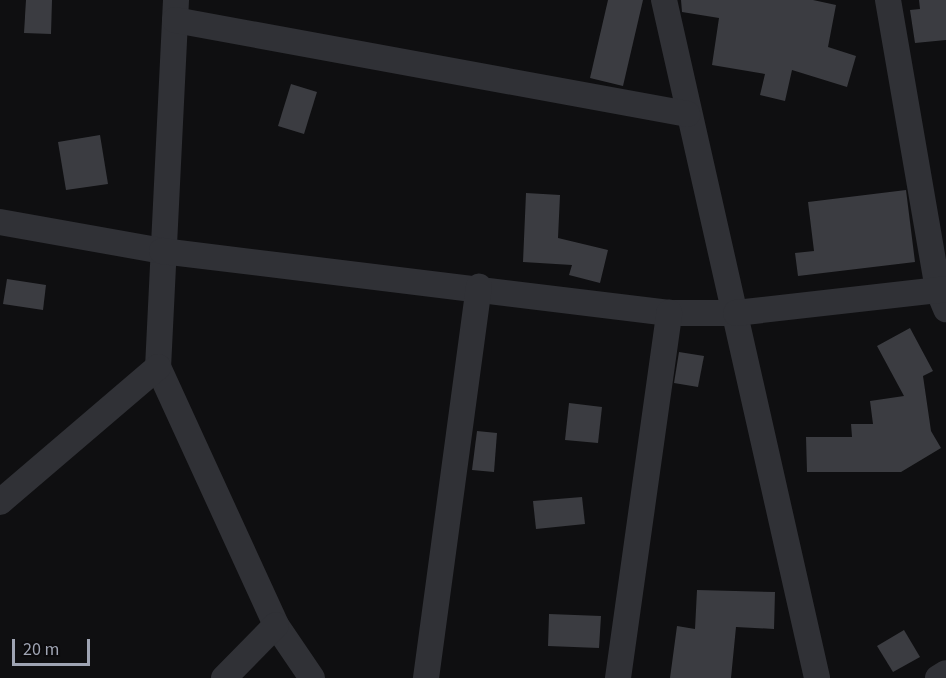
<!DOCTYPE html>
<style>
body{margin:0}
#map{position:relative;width:946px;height:678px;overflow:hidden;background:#0f0f11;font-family:"Source Sans 3",sans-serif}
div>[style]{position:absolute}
.building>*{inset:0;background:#3b3c41}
.minor>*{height:26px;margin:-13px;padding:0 13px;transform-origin:13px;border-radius:13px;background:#303136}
span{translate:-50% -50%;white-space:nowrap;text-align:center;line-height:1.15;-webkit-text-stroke:5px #0b0a0c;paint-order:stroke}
.scale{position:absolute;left:12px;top:639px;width:78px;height:27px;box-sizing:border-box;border:3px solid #9fa4b3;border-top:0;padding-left:8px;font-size:18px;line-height:21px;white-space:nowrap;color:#9fa4b3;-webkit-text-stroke:4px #0b0a0c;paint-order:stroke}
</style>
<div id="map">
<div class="building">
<div style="clip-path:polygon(26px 0,52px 0,51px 34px,24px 33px)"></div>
<div style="clip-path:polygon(608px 0,643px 0,623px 86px,590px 78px)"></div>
<div style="clip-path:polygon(681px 0,813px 0,836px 5px,828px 47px,856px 56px,847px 87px,792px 70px,785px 101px,760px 95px,765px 74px,712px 65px,719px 18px,682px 12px)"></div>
<div style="clip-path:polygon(919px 0,946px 0,946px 40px,915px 43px,910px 10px,920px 9px)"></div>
<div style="clip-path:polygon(291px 84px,317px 92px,304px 134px,278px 126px)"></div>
<div style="clip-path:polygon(100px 135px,108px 184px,66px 190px,58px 142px)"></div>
<div style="clip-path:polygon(906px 190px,915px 262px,798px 276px,795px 253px,814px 251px,808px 202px)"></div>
<div style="clip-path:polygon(526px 193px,560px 195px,558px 238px,608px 250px,600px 283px,569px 275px,572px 265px,523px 262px)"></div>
<div style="clip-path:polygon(7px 279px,46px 285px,43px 310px,3px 304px)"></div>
<div style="clip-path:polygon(910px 328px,933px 371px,923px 376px,931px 431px,941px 448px,901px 472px,807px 472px,806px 437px,852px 437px,851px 424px,873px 424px,870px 401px,904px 396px,877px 346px)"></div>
<div style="clip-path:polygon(679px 352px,704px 356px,698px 387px,674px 383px)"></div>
<div style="clip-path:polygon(569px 403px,602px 407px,598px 443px,565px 440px)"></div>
<div style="clip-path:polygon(477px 431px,497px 433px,494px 472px,472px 470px)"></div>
<div style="clip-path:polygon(582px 497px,585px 524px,536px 529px,533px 501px)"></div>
<div style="clip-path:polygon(697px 590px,775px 592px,774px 629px,736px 627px,731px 678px,670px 678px,677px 626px,695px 629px)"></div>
<div style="clip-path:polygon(549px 614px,601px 616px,599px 648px,548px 646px)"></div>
<div style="clip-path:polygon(904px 630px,920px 657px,893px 672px,877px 646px)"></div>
</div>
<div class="minor">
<div style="left:176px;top:0;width:367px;rotate:92.8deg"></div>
<div style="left:158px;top:367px;width:284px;rotate:65.4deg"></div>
<div style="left:276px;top:625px;width:64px;rotate:55.8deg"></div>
<div style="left:664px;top:0;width:695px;rotate:77.28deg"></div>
<div style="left:888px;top:0;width:294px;rotate:80.2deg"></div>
<div style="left:938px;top:290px;width:21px;rotate:67deg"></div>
<div style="left:175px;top:20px;width:521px;rotate:10.4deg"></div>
<div style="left:0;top:222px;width:165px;rotate:10.1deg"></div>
<div style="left:162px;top:251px;width:511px;rotate:6.97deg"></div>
<div style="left:669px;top:313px;width:67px"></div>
<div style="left:736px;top:313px;width:211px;rotate:-6.5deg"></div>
<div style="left:0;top:502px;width:208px;rotate:-40.5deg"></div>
<div style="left:224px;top:678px;width:74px;rotate:-45.5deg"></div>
<div style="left:426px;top:678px;width:395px;rotate:-82.3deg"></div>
<div style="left:618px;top:678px;width:369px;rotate:-82deg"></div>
<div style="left:938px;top:678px;width:9px;rotate:-32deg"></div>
</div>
<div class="scale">20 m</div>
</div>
